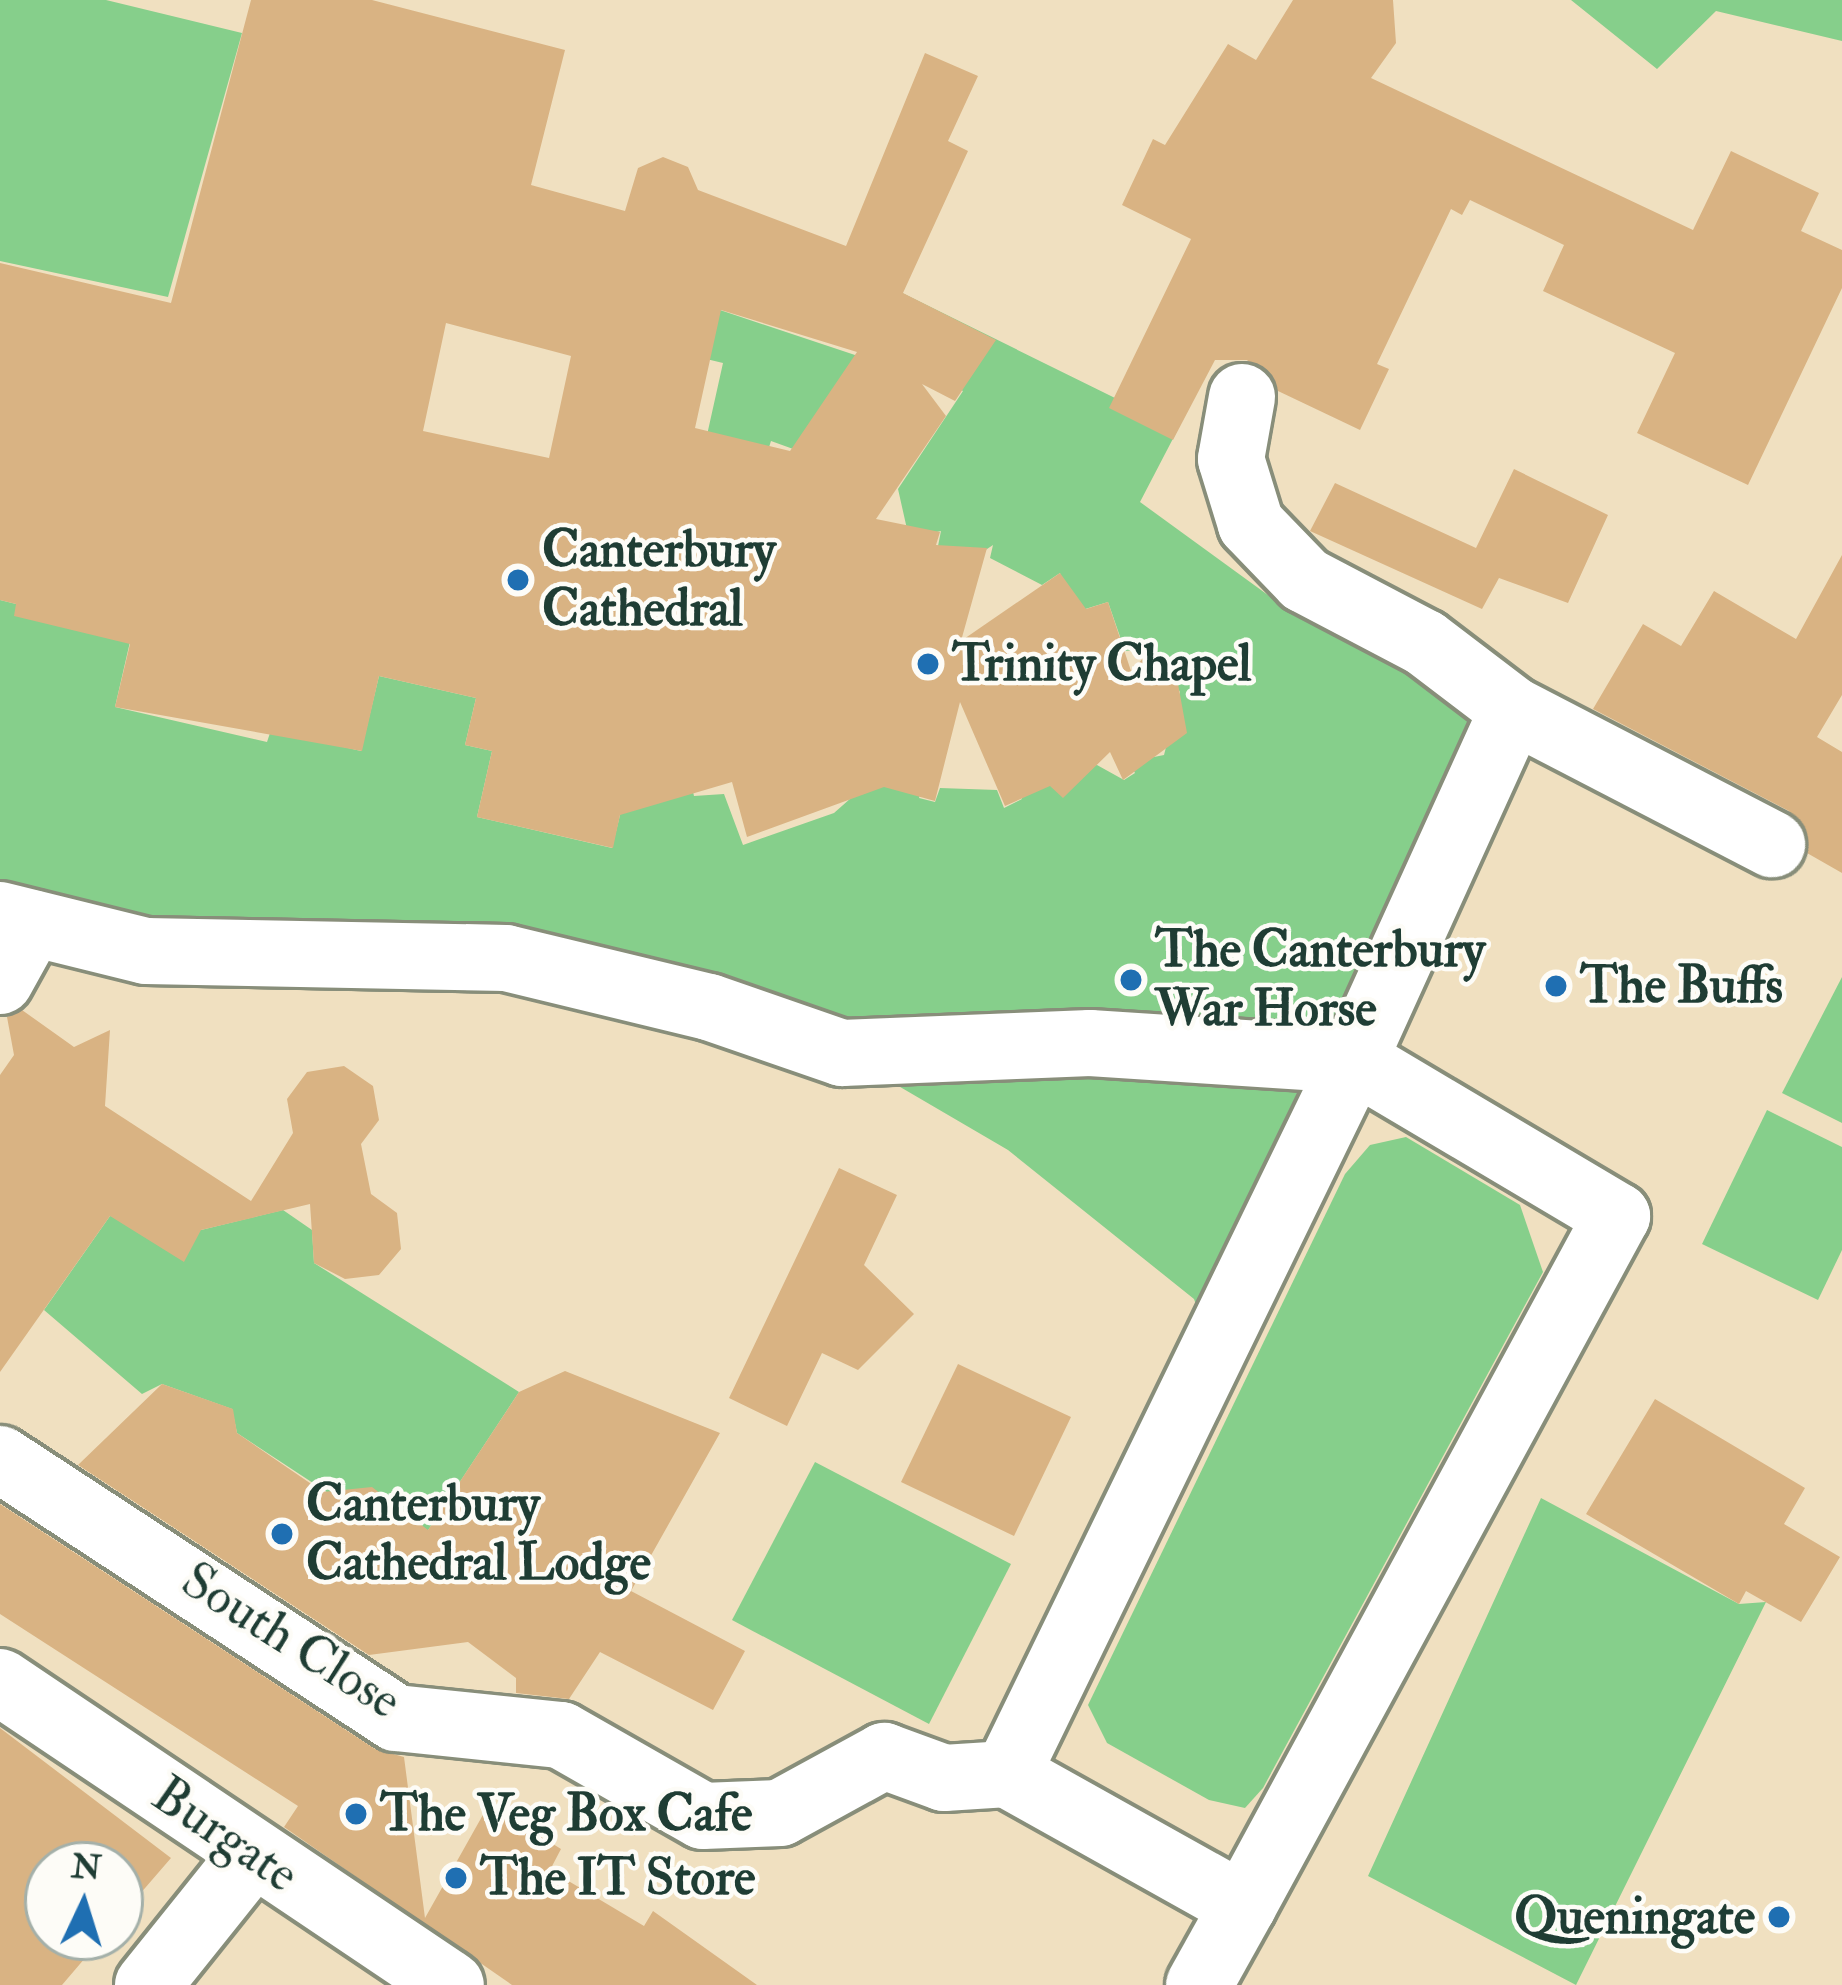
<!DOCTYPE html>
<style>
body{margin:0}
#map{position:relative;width:1842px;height:1985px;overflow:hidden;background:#f0e0c0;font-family:"IM FELL Double Pica",serif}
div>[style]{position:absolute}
.green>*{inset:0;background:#86cf8b}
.building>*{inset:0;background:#d9b383}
.roads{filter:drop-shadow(3px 0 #888e7a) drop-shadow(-3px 0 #888e7a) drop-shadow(0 3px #888e7a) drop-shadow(0 -3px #888e7a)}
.minor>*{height:66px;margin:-33px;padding:0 33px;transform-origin:33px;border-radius:33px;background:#fff}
.dots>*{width:33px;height:33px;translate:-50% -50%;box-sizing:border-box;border:6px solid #fdfcf7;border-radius:50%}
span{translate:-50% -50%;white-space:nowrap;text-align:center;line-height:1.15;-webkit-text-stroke:9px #fdfcf7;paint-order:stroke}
.poi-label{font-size:51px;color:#1f3d34;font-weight:700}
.left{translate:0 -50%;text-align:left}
.right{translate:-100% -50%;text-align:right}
.street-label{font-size:51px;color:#1f3d34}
.north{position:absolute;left:24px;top:1841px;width:120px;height:120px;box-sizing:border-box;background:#fdfcf7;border:3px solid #a4b0a9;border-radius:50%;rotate:4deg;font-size:33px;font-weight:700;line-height:48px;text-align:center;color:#1f3d34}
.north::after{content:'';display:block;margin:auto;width:42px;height:54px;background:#1f6fb2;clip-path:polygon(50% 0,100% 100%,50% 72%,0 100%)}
</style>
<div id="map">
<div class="green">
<div style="clip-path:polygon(0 0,106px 0,242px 33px,168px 297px,0 261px)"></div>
<div style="clip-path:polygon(1571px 0,1842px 0,1842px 41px,1716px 11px,1657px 69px)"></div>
<div style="clip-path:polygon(890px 287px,1178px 429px,1140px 502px,1294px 614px,1467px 696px,1495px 754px,1216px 1362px,1194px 1299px,1008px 1150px,842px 1053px,709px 1006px,0 915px,0 600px,132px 633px,115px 707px,267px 742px,271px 730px,361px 751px,379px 676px,476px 698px,465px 745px,492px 751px,477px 817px,612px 848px,638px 741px,683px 749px,694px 796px,724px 794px,743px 845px,834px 813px,868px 783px,923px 784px,919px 798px,935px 802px,940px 788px,997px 790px,1004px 808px,1022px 799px,1014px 781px,1097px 765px,1124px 780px,1135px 773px,1129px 762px,1164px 755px,1180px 692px,1154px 648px,1125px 651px,1108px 602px,1069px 614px,1060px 573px,1042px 585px,990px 558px,993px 545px,978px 555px,938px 546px,941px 531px,909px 538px,898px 489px,963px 391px,881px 345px,807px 454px,771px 441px,757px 484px,699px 471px,723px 363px,698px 357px,711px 307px,858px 356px)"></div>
<div style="clip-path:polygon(1842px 977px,1842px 1123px,1782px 1093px)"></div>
<div style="clip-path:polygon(1767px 1110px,1842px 1147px,1842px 1250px,1818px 1300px,1702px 1244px)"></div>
<div style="clip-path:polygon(1406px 1137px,1520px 1205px,1543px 1272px,1263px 1788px,1245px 1808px,1209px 1800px,1107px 1743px,1088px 1705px,1345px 1174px,1370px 1145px)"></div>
<div style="clip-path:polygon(283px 1210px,312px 1230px,314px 1263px,519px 1392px,415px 1550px,237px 1433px,232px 1409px,162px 1384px,142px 1394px,44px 1310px,110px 1216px,201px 1230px)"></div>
<div style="clip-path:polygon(815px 1462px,1011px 1564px,929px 1724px,732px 1620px)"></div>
<div style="clip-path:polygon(1541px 1498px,1739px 1604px,1766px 1602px,1576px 1985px,1368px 1876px)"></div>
</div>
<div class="building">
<div style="clip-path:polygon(evenodd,251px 0,372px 0,565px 50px,531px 185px,625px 211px,638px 168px,663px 157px,688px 167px,698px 190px,846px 246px,925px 53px,978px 76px,948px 141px,968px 151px,903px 293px,996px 340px,955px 401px,922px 384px,946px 416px,876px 519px,940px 532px,936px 545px,987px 548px,961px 641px,1060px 573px,1086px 609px,1108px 602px,1131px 671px,1153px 648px,1176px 673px,1187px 733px,1123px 780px,1110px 752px,1063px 798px,1050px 786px,1005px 806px,960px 702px,935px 801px,884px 787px,747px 837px,732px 782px,620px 815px,613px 848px,477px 817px,492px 751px,465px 745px,476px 698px,379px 676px,362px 751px,115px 707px,130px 644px,14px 616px,16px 604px,0 600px,0 263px,171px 303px,251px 0,721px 310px,857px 352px,790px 451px,695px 428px,721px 310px,251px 0,446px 323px,571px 356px,549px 458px,423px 431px,446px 323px)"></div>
<div style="clip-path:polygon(1293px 0,1393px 0,1396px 43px,1371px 78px,1693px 230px,1731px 151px,1819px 193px,1801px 231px,1842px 250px,1842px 288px,1748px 485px,1637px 433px,1675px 353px,1543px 291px,1564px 245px,1470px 200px,1462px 215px,1451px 209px,1377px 364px,1389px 369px,1360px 430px,1278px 391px,1247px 360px,1215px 360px,1173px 440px,1109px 408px,1191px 239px,1122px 205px,1153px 139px,1165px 145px,1228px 44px,1256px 60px)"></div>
<div style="clip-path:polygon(1514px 469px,1608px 515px,1568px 603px,1499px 578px,1482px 609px,1310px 531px,1335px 483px,1476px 548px)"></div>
<div style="clip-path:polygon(1842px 555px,1842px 695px,1817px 737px,1842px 752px,1842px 873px,1807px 853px,1789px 811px,1593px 709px,1643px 624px,1681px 646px,1714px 591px,1796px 639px)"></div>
<div style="clip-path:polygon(22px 1010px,74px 1047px,110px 1030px,105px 1106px,251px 1201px,293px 1133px,287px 1099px,307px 1072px,344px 1066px,373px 1086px,379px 1120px,361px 1144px,371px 1194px,397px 1213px,401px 1249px,379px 1275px,345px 1279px,314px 1263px,310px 1204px,201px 1230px,184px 1262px,110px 1216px,0 1372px,0 1075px,14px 1055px,7px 1017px)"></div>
<div style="clip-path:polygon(839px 1168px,897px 1195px,864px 1265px,914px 1314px,858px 1370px,822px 1353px,787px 1426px,729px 1398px)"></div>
<div style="clip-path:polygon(958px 1364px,1071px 1417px,1014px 1536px,901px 1482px)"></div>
<div style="clip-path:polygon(565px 1371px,720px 1433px,631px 1591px,745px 1651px,713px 1710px,600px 1652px,569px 1699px,516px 1693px,516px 1678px,468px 1642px,369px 1655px,78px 1465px,162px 1384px,233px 1409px,237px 1433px,323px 1492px,372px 1487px,428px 1530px,519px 1392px)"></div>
<div style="clip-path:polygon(1655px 1399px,1805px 1488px,1784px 1524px,1840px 1557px,1801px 1622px,1746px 1591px,1739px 1604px,1586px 1514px)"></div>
<div style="clip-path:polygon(0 1504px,375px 1749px,404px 1757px,425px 1918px,489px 1804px,561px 1849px,550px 1870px,644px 1926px,653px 1911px,757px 1985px,512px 1985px,284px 1827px,298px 1806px,0 1614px)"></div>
<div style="clip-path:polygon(0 1728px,171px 1858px,120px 1917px,120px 1865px,48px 1865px,48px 1937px,103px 1937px,62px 1985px,0 1985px)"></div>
</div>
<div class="roads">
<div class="minor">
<div style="left:1513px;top:710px;width:292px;rotate:27.4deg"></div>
<div style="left:0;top:915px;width:150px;rotate:13.9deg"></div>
<div style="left:146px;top:951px;width:360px;rotate:1.1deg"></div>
<div style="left:506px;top:958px;width:209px;rotate:13.6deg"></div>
<div style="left:709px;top:1007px;width:141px;rotate:19.1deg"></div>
<div style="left:842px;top:1053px;width:248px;rotate:-2.3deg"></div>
<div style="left:1090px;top:1043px;width:265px;rotate:3.7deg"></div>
<div style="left:1354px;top:1060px;width:384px;rotate:-65.6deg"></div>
<div style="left:1513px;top:710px;width:111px;rotate:-142.7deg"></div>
<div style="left:1425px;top:643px;width:136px;rotate:-152.3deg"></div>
<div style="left:1305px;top:580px;width:78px;rotate:-134deg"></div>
<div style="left:1251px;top:524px;width:68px;rotate:-107.1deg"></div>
<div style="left:1231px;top:459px;width:63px;rotate:-79.9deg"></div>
<div style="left:0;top:981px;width:66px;rotate:-61.1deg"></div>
<div style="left:1354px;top:1060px;width:306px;rotate:30.7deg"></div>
<div style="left:1617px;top:1216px;width:785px;rotate:118.46deg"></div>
<div style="left:1243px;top:1906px;width:270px;rotate:-150.8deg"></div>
<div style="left:1007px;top:1774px;width:794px;rotate:-64.08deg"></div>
<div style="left:0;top:1459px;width:473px;rotate:33.2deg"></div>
<div style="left:396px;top:1718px;width:166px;rotate:5.9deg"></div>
<div style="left:561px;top:1735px;width:163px;rotate:29.7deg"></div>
<div style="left:703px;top:1816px;width:77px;rotate:-2.2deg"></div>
<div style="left:780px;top:1813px;width:119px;rotate:-28.7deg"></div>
<div style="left:884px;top:1756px;width:64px;rotate:20.1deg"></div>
<div style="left:944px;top:1778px;width:63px;rotate:-3.6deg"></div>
<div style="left:0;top:1682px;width:543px;rotate:33.89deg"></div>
<div style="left:148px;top:1985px;width:168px;rotate:-51.3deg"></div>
<div style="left:1199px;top:1985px;width:90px;rotate:-60.9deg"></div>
</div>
</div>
<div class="dots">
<div style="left:518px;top:580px;background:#1f6fb2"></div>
<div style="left:928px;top:664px;background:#1f6fb2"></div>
<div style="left:1131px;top:980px;background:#1f6fb2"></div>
<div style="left:1556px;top:986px;background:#1f6fb2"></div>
<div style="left:282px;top:1534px;background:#1f6fb2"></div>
<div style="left:356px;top:1814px;background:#1f6fb2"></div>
<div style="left:456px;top:1878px;background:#1f6fb2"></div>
<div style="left:1779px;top:1917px;background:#1f6fb2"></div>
</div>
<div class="poi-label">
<span class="left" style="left:542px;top:580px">Canterbury<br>Cathedral</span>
<span class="left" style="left:952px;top:664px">Trinity Chapel</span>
<span class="left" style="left:1155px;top:980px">The Canterbury<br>War Horse</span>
<span class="left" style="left:1580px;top:986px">The Buffs</span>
<span class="left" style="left:306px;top:1534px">Canterbury<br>Cathedral Lodge</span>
<span class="left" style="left:380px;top:1814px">The Veg Box Cafe</span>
<span class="left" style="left:480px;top:1878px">The IT Store</span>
<span class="right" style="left:1755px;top:1917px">Queningate</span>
</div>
<div class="street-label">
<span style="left:291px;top:1641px;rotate:32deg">South Close</span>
<span style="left:225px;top:1835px;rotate:34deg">Burgate</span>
</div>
<div class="north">N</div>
</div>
